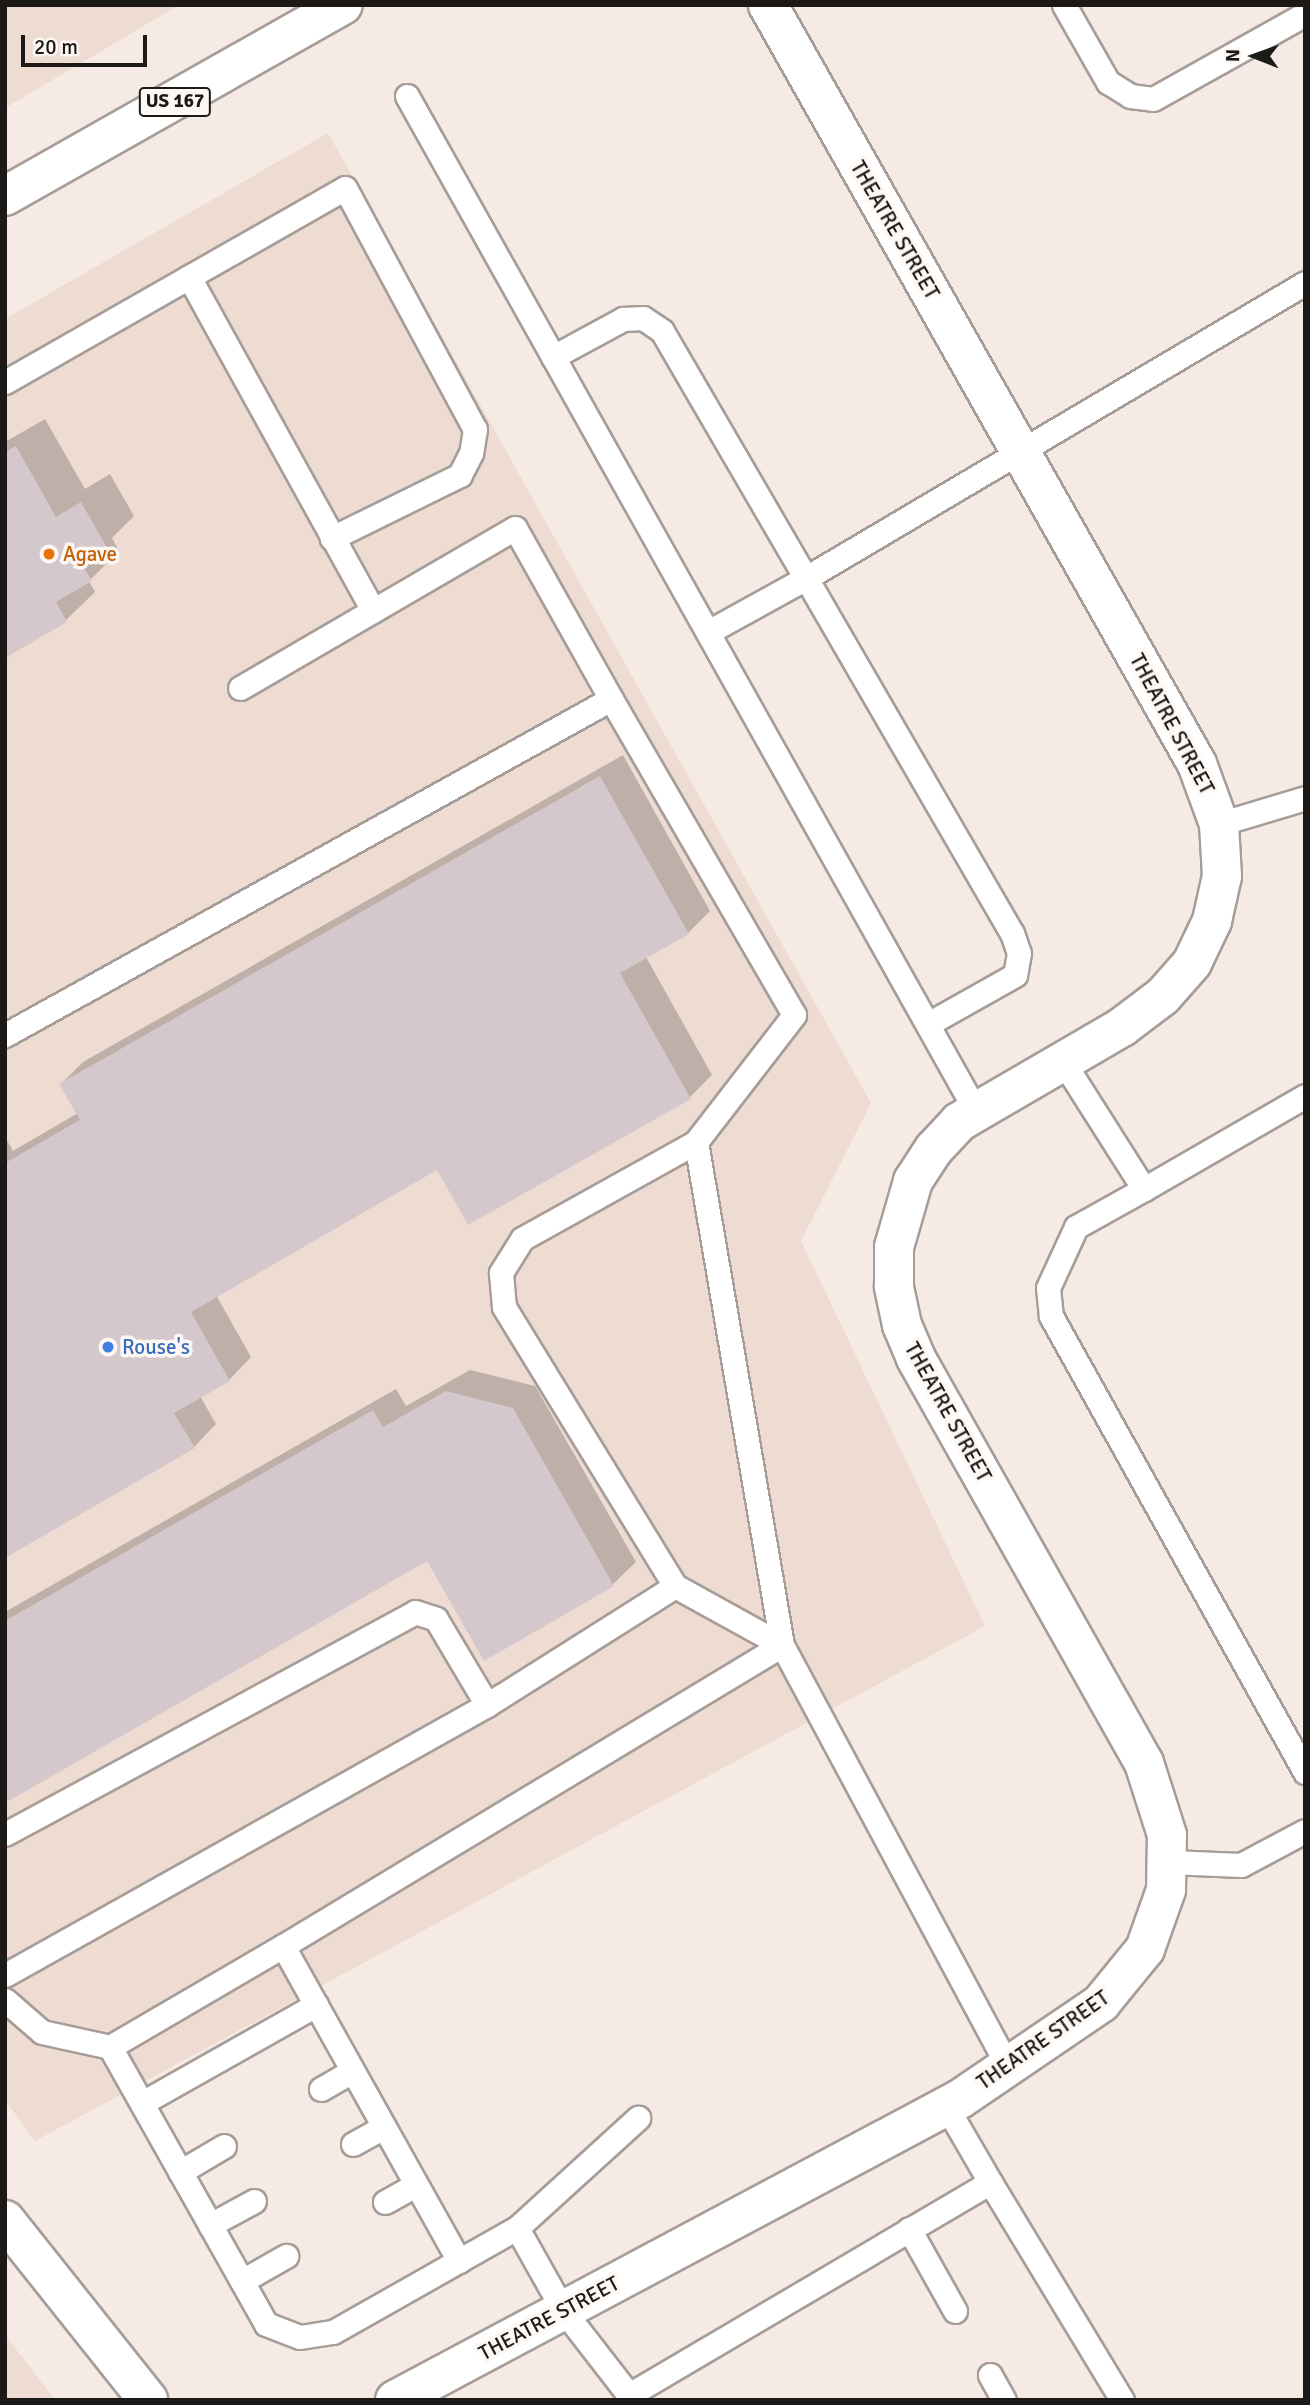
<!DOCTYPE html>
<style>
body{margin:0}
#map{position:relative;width:1310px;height:2405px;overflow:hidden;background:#f5eae4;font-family:Signika,sans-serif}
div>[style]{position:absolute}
.built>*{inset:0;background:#eedbd2}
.shadow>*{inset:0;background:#0003}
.building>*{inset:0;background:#d4c8cc}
.roads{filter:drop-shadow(2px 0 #a79d98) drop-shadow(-2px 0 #a79d98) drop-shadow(0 2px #a79d98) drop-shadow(0 -2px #a79d98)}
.service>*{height:23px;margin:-11.5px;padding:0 11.5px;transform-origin:11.5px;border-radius:11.5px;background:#fff}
.minor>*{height:38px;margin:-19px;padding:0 19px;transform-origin:19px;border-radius:19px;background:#fff}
.secondary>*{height:38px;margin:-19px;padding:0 19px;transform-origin:19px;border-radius:19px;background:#fff}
.primary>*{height:38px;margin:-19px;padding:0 19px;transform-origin:19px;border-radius:19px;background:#fff}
.dots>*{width:19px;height:19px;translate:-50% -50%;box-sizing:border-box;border:4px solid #fef8f5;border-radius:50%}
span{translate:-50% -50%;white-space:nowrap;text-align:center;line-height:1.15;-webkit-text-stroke:7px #fef8f5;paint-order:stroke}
.shield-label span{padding:2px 5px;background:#fef8f5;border:2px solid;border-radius:5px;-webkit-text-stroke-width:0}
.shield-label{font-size:19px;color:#1d1917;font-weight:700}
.street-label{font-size:21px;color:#1d1917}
.food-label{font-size:21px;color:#c56008}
.left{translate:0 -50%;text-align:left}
.shop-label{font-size:21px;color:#366cbe}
.frame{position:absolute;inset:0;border:7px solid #1d1917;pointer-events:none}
.north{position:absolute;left:1219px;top:21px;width:70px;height:70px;-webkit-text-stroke:5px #fef8f5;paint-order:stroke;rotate:271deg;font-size:19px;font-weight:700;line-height:28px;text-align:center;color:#1d1917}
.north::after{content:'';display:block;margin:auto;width:24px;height:32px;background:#1d1917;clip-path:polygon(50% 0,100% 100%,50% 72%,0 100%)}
.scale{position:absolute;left:21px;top:35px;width:126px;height:32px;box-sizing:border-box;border:4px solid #1d1917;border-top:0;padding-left:9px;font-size:21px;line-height:24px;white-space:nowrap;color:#1d1917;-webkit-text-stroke:5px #fef8f5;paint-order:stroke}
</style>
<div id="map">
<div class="built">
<div style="clip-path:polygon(5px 5px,179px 5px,5px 108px)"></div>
<div style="clip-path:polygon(328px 133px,871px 1103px,801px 1241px,985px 1626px,35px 2141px,5px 2100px,5px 319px)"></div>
<div style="clip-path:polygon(5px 2335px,55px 2400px,5px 2400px)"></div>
</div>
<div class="shadow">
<div style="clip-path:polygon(45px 419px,85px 489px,110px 474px,134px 516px,112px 538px,119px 551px,89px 581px,95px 592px,66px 620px,5px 656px,5px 442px)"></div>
<div style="clip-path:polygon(623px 755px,710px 911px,688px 933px,646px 957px,712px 1075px,690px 1097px,437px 1168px,216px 1295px,251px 1357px,229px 1380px,200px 1396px,216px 1424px,194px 1447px,5px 1556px,5px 1137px,13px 1151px,78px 1113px,61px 1084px,83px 1062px)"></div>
<div style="clip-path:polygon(470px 1370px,535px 1386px,636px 1562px,613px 1584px,484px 1658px,428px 1559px,5px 1801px,5px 1612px,396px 1389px,406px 1406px)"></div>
</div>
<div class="building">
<div style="clip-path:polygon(16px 446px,56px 517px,81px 502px,106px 546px,80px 562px,92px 581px,56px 602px,67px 622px,5px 658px,5px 452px)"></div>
<div style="clip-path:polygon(600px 776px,689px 934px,620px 973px,691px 1099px,468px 1225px,437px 1170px,191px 1312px,230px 1381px,174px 1413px,195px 1448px,5px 1558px,5px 1163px,80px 1120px,59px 1084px)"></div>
<div style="clip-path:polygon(446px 1391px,513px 1408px,614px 1586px,484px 1661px,427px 1561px,5px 1803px,5px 1621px,373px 1410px,383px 1427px)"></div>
</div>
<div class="roads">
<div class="service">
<div style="left:1064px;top:5px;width:89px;rotate:60.3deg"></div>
<div style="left:1108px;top:82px;width:26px;rotate:32deg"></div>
<div style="left:1130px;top:96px;width:23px;rotate:7deg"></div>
<div style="left:1153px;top:99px;width:174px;rotate:-29.2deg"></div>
<div style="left:407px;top:96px;width:1164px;rotate:60.73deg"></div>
<div style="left:189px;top:277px;width:381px;rotate:61.1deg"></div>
<div style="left:553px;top:357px;width:80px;rotate:-28.5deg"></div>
<div style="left:623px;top:319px;width:20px;rotate:-3deg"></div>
<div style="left:643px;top:318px;width:23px;rotate:34deg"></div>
<div style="left:662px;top:331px;width:286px;rotate:59.8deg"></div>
<div style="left:806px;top:578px;width:580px;rotate:-30.59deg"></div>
<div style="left:5px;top:382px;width:391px;rotate:-29.7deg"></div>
<div style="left:345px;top:188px;width:274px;rotate:61.7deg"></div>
<div style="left:475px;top:429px;width:24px;rotate:99deg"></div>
<div style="left:471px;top:453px;width:25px;rotate:117deg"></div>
<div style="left:460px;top:475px;width:143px;rotate:153.8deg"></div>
<div style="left:708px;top:632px;width:112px;rotate:-28.9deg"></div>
<div style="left:806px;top:578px;width:410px;rotate:59.9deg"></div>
<div style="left:1012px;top:933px;width:21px;rotate:71deg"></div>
<div style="left:1019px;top:953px;width:22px;rotate:100deg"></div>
<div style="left:1015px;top:975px;width:100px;rotate:150.6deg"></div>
<div style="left:611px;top:699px;width:365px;rotate:59.9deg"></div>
<div style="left:794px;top:1015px;width:160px;rotate:127.7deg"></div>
<div style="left:696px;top:1142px;width:510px;rotate:80.3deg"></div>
<div style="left:782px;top:1645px;width:478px;rotate:61.8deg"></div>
<div style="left:1219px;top:824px;width:90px;rotate:-16.8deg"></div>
<div style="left:5px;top:1035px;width:693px;rotate:-29.01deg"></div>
<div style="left:611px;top:699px;width:196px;rotate:-119.3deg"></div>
<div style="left:515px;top:528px;width:318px;rotate:149.8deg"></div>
<div style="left:1062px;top:1060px;width:153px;rotate:57.6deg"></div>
<div style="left:1144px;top:1189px;width:186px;rotate:-30deg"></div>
<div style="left:696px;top:1142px;width:199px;rotate:150.9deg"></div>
<div style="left:522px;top:1239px;width:40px;rotate:122deg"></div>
<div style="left:501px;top:1273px;width:34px;rotate:85deg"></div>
<div style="left:504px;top:1307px;width:327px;rotate:58.5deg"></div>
<div style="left:675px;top:1586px;width:122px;rotate:28.9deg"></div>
<div style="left:1144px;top:1189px;width:78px;rotate:150.8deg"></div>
<div style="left:1076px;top:1227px;width:67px;rotate:114.7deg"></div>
<div style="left:1048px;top:1288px;width:28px;rotate:84deg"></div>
<div style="left:1051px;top:1316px;width:522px;rotate:60.88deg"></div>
<div style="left:5px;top:1834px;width:466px;rotate:-28.4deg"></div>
<div style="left:415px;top:1612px;width:22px;rotate:18deg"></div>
<div style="left:436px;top:1619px;width:100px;rotate:59.3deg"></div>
<div style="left:1169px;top:1862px;width:72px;rotate:2.4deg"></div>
<div style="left:1241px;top:1865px;width:72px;rotate:-28deg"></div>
<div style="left:283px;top:1946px;width:583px;rotate:-31.1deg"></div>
<div style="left:5px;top:1975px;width:552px;rotate:-29.26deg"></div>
<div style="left:487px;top:1705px;width:222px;rotate:-32.3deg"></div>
<div style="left:5px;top:2000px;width:49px;rotate:40.9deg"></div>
<div style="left:42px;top:2032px;width:70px;rotate:12.4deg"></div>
<div style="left:110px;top:2047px;width:318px;rotate:60.6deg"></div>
<div style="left:266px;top:2324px;width:36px;rotate:21deg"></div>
<div style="left:300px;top:2337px;width:33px;rotate:-9deg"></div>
<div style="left:333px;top:2332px;width:211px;rotate:-29.5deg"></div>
<div style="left:517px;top:2228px;width:164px;rotate:-42.3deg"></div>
<div style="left:110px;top:2047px;width:200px;rotate:-30.3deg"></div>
<div style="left:283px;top:1946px;width:361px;rotate:60.8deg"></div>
<div style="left:321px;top:2089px;width:36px;rotate:-30deg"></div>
<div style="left:142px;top:2103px;width:200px;rotate:-29.4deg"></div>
<div style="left:946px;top:2106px;width:88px;rotate:59.9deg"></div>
<div style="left:353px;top:2144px;width:35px;rotate:-29deg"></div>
<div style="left:180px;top:2172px;width:51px;rotate:-30.6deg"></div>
<div style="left:385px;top:2202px;width:35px;rotate:-29deg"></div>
<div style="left:210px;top:2225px;width:50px;rotate:-28.6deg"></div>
<div style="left:517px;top:2228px;width:94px;rotate:60.7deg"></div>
<div style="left:563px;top:2310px;width:108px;rotate:52.2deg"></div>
<div style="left:629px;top:2395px;width:419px;rotate:-30.5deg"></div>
<div style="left:990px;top:2182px;width:255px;rotate:58.8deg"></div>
<div style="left:909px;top:2229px;width:94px;rotate:60.7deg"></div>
<div style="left:242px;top:2281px;width:51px;rotate:-29.6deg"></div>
<div style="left:990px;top:2375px;width:29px;rotate:61deg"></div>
</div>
<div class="minor">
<div style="left:395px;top:2400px;width:640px;rotate:-28.05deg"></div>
<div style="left:960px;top:2099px;width:171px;rotate:-34.2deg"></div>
<div style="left:1101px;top:2003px;width:70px;rotate:-50.8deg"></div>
<div style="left:1145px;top:1949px;width:63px;rotate:-70.4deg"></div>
<div style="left:1166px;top:1890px;width:55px;rotate:-89deg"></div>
<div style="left:1167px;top:1835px;width:76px;rotate:-107.7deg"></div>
<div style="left:1144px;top:1763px;width:465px;rotate:-119.4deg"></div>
<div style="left:916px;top:1358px;width:36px;rotate:-113deg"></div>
<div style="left:902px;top:1325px;width:40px;rotate:-102deg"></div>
<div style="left:894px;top:1286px;width:39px;rotate:-90deg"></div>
<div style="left:894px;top:1247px;width:69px;rotate:-73.9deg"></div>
<div style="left:913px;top:1181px;width:38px;rotate:-57deg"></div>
<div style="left:934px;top:1149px;width:37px;rotate:-47deg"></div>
<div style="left:959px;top:1122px;width:189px;rotate:-30.2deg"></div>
<div style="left:1122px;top:1027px;width:51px;rotate:-37.1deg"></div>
<div style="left:1163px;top:996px;width:44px;rotate:-48.7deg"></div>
<div style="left:1192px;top:963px;width:47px;rotate:-64.5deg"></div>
<div style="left:1212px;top:921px;width:46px;rotate:-77.5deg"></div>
<div style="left:1222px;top:876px;width:52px;rotate:-93.3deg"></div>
<div style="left:1219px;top:824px;width:64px;rotate:-110.1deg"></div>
<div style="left:1197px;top:764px;width:872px;rotate:-119.48deg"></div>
</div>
<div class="secondary">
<div style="left:5px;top:2220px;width:230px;rotate:51.5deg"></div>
</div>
<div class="primary">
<div style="left:5px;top:196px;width:388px;rotate:-29.5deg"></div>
</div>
</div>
<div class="dots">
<div style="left:49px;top:554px;background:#e8710a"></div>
<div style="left:108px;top:1347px;background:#3f7fe0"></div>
</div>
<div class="shield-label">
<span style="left:175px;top:102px">US 167</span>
</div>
<div class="street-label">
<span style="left:895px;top:230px;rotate:60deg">THEATRE STREET</span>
<span style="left:1172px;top:724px;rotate:62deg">THEATRE STREET</span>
<span style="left:948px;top:1412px;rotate:61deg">THEATRE STREET</span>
<span style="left:1043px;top:2040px;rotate:-35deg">THEATRE STREET</span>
<span style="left:549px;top:2318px;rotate:-28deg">THEATRE STREET</span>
</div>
<div class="food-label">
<span class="left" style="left:63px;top:554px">Agave</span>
</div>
<div class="shop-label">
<span class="left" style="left:122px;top:1347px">Rouse's</span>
</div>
<div class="frame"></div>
<div class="north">N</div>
<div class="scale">20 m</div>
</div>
